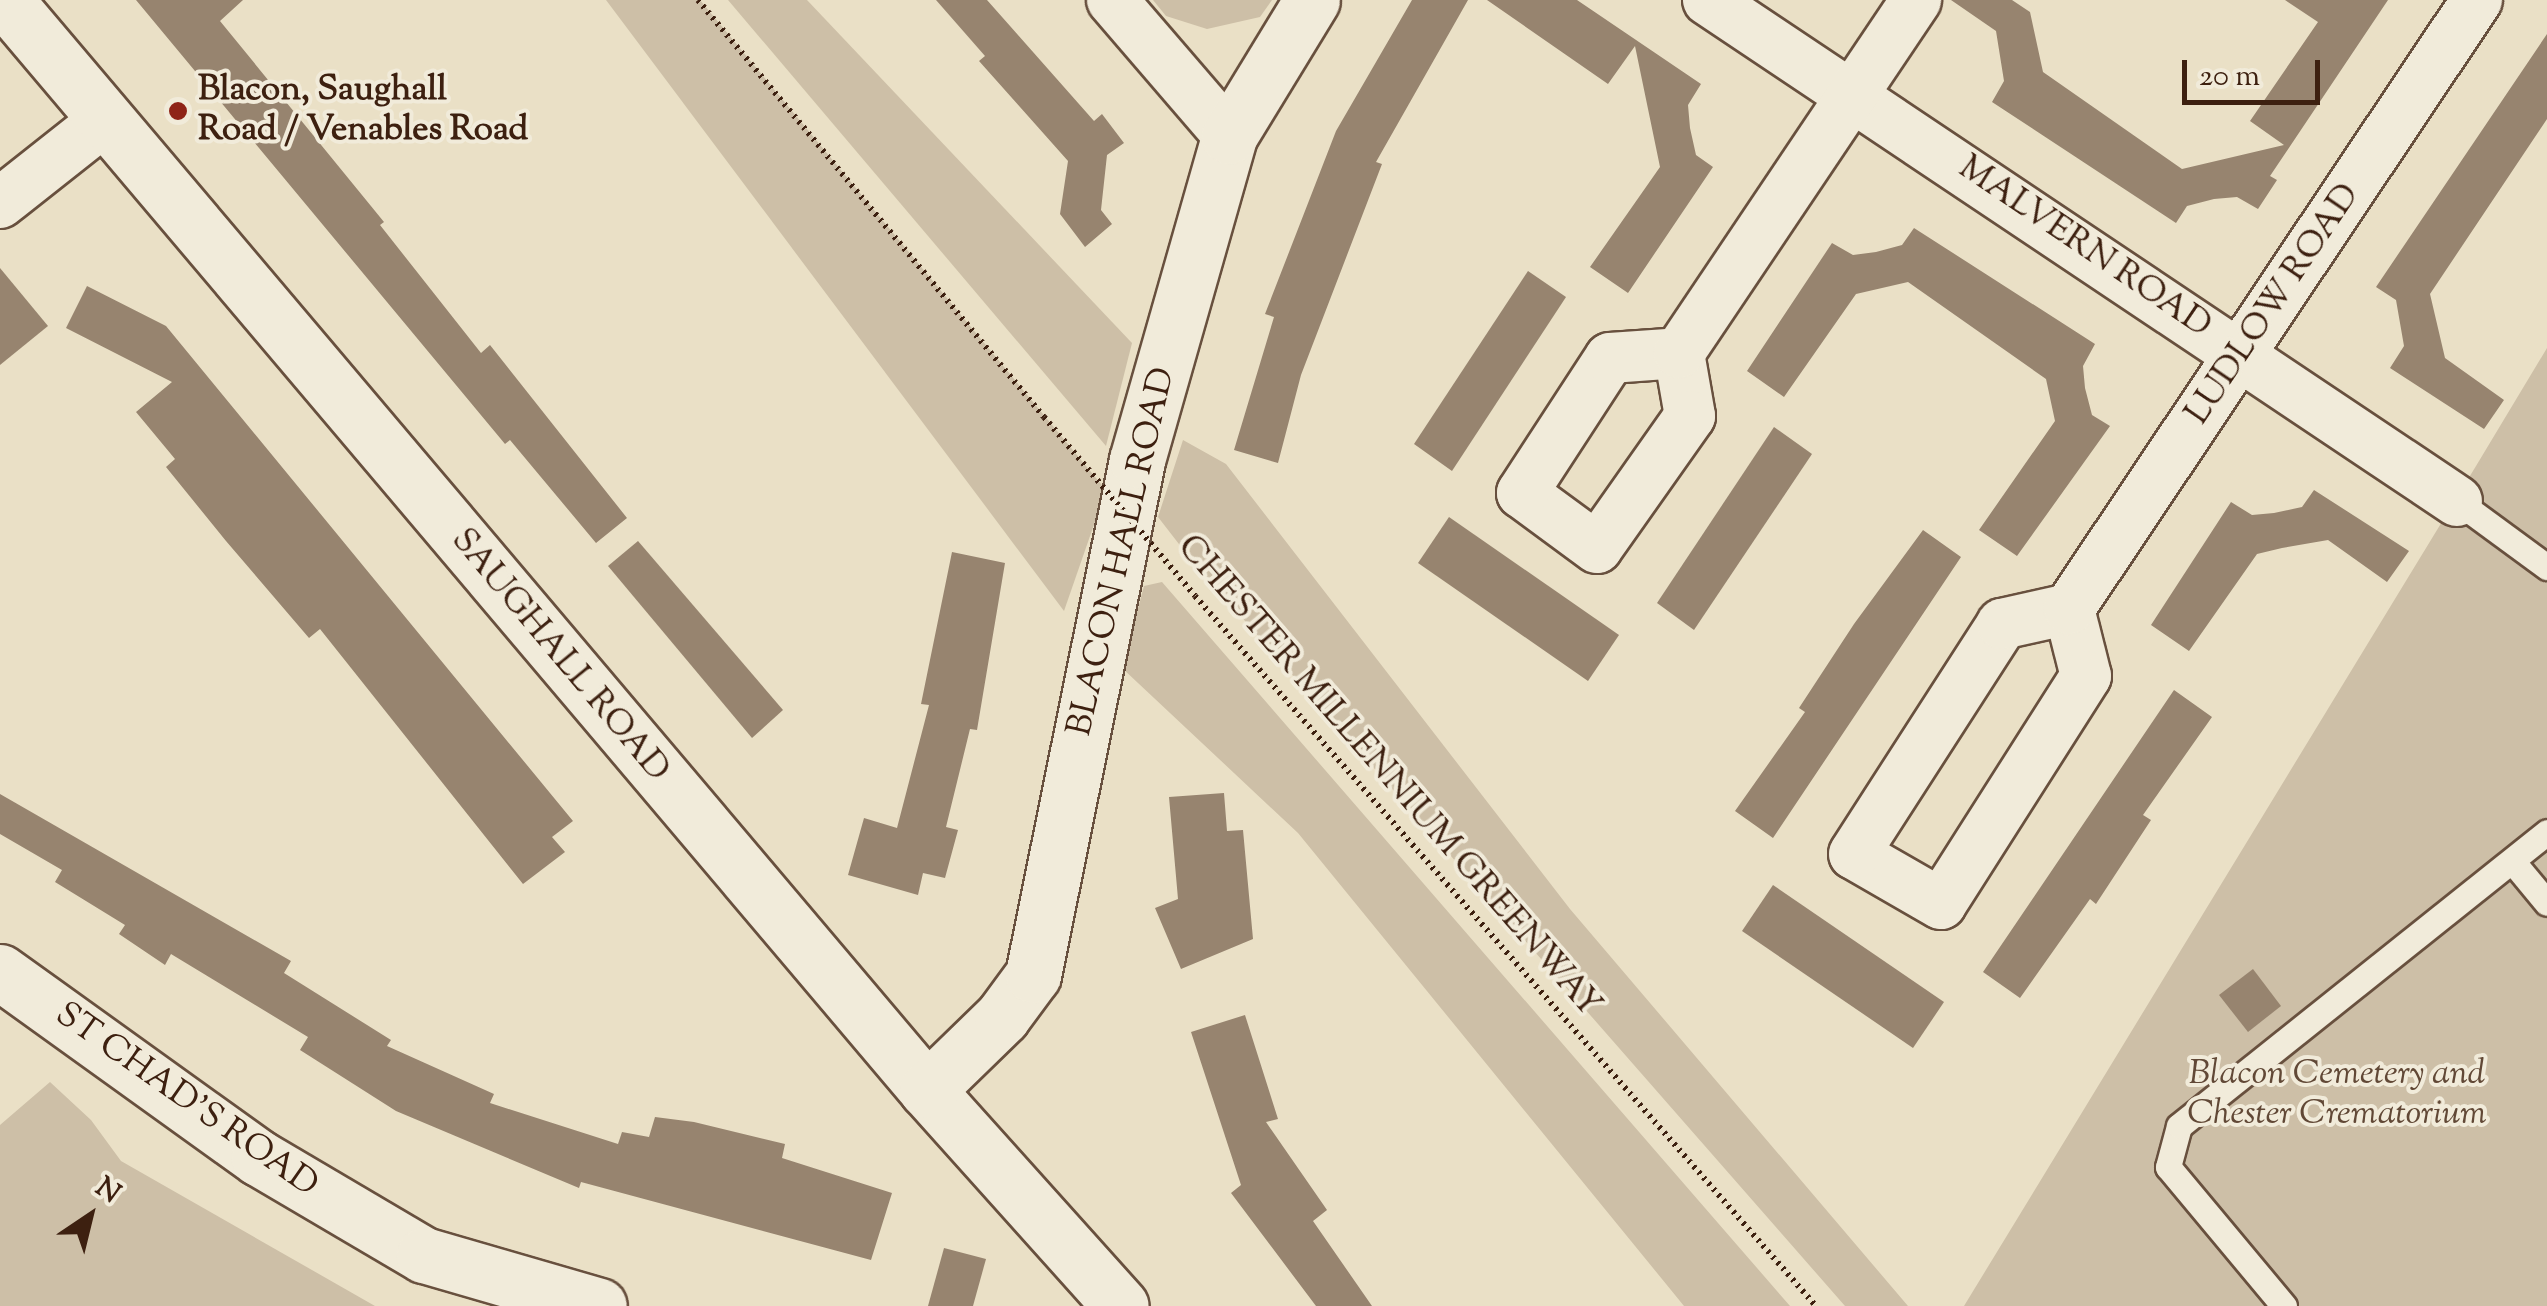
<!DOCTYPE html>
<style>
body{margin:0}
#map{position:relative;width:2547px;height:1306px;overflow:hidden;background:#eae0c6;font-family:"Sorts Mill Goudy",serif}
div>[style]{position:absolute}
.green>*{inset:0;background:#cdbfa7}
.building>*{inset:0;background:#97846f}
.path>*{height:6px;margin-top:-3px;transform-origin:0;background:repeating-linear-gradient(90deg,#3d2010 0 2.5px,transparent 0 7.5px)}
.roads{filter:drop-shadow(2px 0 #68503e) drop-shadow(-2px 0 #68503e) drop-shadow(0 2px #68503e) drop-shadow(0 -2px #68503e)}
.lane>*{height:25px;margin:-12.5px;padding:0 12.5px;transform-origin:12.5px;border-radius:12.5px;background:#f1ebda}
.street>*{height:50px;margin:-25px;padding:0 25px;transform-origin:25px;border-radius:25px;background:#f1ebda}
.secondary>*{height:55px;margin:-27.5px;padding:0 27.5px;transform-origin:27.5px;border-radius:27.5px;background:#f1ebda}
.path-bridge>*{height:6px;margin-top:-3px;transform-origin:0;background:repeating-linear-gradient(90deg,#3d2010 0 2.5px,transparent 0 7.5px)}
.dots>*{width:28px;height:28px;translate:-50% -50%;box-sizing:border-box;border:5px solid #f1ebda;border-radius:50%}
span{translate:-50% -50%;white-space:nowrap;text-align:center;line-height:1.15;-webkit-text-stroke:8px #f1ebda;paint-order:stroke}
.poi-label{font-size:35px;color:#3d2010;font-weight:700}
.left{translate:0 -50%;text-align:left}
.street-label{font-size:35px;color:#3d2010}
.park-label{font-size:35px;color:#614836;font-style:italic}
.north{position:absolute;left:40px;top:1166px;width:100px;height:100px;-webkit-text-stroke:8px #f1ebda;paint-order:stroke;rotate:35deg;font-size:28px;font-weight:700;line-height:40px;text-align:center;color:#3d2010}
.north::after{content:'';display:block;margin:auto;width:35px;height:45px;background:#3d2010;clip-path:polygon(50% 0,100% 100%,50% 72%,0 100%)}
.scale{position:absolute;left:2182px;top:60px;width:138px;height:45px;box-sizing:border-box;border:5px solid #3d2010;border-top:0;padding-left:12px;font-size:30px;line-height:35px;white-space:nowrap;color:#3d2010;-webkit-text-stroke:8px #f1ebda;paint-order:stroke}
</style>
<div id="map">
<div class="green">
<div style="clip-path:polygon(606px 0,700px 0,1106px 490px,1064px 611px)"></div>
<div style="clip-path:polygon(728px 0,807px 0,1132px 343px,1106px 446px)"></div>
<div style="clip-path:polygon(1153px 0,1272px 0,1260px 17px,1207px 29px,1166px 16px)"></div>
<div style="clip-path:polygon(2547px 348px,2547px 1306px,1964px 1306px,2476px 466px)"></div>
<div style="clip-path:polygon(1183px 440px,1226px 464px,1570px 909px,1908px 1306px,1845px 1306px,1189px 557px,1158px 517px)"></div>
<div style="clip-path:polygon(1162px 582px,1790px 1306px,1684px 1306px,1298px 833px,1122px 668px,1144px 586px)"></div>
<div style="clip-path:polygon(50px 1082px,91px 1120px,121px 1161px,375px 1306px,0 1306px,0 1125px)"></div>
</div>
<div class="building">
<div style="clip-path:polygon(136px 0,243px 0,220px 21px,384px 222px,380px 225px,481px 353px,490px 345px,627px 518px,596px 543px,510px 440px,505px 444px)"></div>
<div style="clip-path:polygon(936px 0,987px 0,1094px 121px,1102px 114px,1124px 143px,1107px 155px,1101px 210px,1112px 224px,1085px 247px,1060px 214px,1068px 161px,979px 61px,985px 56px)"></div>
<div style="clip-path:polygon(1412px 0,1468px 0,1376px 162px,1382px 164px,1301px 375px,1278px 463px,1234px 450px,1274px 317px,1265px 314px,1336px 131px)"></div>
<div style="clip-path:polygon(1487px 0,1577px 0,1701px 84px,1688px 105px,1690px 128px,1696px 155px,1713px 167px,1628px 293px,1590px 267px,1660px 167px,1635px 46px,1608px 84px)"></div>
<div style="clip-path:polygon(1951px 0,2012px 0,2030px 12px,2043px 72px,2182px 169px,2284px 145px,2250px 121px,2318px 22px,2285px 0,2388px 0,2270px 176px,2277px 180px,2258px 209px,2237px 197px,2214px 199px,2187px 206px,2176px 223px,1992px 102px,2004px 81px,1996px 31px)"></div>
<div style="clip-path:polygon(2547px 34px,2547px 119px,2430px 294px,2445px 358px,2504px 400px,2484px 429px,2390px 368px,2404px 346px,2396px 300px,2376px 287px)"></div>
<div style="clip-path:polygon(1914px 228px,2095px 344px,2083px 366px,2085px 388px,2092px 415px,2110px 426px,2017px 556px,1979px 530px,2055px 421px,2046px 379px,1908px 282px,1856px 294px,1784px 397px,1747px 371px,1832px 243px,1853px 255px,1876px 252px,1902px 245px)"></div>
<div style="clip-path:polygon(0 268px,48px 326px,0 365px)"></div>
<div style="clip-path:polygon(1528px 271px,1566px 297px,1452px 471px,1414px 444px)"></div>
<div style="clip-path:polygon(87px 286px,166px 326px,573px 821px,552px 837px,565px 852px,523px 884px,320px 629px,309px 638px,226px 541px,166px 467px,175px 459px,136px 412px,172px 382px,66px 328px)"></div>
<div style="clip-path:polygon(1774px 427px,1812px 454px,1694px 630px,1657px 603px)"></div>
<div style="clip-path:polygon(2314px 490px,2409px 551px,2387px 582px,2328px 540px,2282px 548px,2257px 554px,2189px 651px,2151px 625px,2231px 502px,2252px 515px,2274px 513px,2302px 507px)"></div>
<div style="clip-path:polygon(1449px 517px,1619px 635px,1588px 681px,1418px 563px)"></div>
<div style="clip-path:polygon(1923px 530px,1961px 557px,1773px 838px,1735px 811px,1805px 712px,1799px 708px,1854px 624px)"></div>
<div style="clip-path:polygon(638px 541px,783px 710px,752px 738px,608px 566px)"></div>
<div style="clip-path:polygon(952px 552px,1005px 563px,977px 730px,970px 729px,946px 827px,958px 830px,945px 878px,923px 873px,918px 895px,848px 875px,864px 818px,897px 828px,929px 705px,921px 704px)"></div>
<div style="clip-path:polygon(2174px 690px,2212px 717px,2143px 815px,2151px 820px,2096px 904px,2090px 899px,2020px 998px,1983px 972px)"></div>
<div style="clip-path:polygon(1224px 793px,1227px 831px,1243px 830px,1253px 939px,1181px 969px,1155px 908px,1178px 899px,1169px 797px)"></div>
<div style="clip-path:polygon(0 794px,291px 961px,284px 973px,391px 1040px,387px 1046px,494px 1094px,490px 1103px,618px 1144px,622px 1132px,649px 1137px,655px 1117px,694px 1122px,785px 1144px,782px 1158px,892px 1193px,871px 1260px,581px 1182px,579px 1188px,396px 1111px,300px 1050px,308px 1037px,171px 954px,165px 965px,119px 934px,125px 925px,55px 882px,62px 870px,0 834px)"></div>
<div style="clip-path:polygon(1773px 885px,1944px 1002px,1913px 1048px,1742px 931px)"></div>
<div style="clip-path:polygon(2253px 969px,2281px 1006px,2248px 1032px,2219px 995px)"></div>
<div style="clip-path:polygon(1245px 1015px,1278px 1119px,1266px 1122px,1327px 1210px,1313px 1221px,1372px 1306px,1316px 1306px,1231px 1193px,1241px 1185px,1191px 1032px)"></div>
<div style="clip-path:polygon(944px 1248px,986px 1259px,973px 1306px,928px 1306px)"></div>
</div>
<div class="path">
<div style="left:698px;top:0;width:542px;rotate:50.32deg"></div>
<div style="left:1195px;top:596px;width:943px;rotate:48.83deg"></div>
</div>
<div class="roads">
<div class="lane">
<div style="left:2457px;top:501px;width:112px;rotate:36.3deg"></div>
<div style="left:2513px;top:862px;width:53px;rotate:50.3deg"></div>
<div style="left:2284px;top:1306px;width:181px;rotate:-129.8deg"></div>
<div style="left:2168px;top:1167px;width:42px;rotate:-75deg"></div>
<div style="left:2179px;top:1126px;width:471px;rotate:-38.6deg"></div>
</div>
<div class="street">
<div style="left:1112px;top:0;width:179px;rotate:49.3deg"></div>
<div style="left:1708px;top:0;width:901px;rotate:33.78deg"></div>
<div style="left:0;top:203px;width:134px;rotate:-38.3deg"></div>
<div style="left:1679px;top:353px;width:64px;rotate:80.1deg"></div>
<div style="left:1690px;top:416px;width:161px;rotate:125.2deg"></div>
<div style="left:1597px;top:548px;width:93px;rotate:-143.7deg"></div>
<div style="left:1522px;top:493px;width:161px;rotate:-56.9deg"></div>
<div style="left:1610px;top:358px;width:69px;rotate:-4.1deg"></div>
<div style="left:1679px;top:353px;width:425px;rotate:-56.1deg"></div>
<div style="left:2069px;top:609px;width:69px;rotate:75.8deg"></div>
<div style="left:2086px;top:676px;width:270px;rotate:122.5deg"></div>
<div style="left:1941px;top:904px;width:100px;rotate:-150.1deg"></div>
<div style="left:1854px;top:854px;width:274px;rotate:-57.2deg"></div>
<div style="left:2002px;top:624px;width:69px;rotate:-12.6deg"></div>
<div style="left:2069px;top:609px;width:733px;rotate:-56.18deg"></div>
</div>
<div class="secondary">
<div style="left:5px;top:0;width:1428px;rotate:49.77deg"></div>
<div style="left:927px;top:1090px;width:290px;rotate:48.1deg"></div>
<div style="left:0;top:972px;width:319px;rotate:35.7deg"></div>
<div style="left:259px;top:1158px;width:191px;rotate:30.5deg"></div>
<div style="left:424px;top:1255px;width:182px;rotate:16.2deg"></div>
<div style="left:927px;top:1090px;width:105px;rotate:-44.2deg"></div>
<div style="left:1002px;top:1017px;width:52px;rotate:-53.6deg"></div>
<div style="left:1033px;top:975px;width:525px;rotate:-78.58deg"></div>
<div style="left:1137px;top:460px;width:337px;rotate:-74.1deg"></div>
<div style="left:1229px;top:136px;width:159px;rotate:-58.6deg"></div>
</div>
</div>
<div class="path-bridge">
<div style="left:1044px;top:417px;width:234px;rotate:49.8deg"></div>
</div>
<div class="dots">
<div style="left:178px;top:111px;background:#8f2418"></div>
</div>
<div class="poi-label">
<span class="left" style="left:198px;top:111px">Blacon, Saughall<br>Road / Venables Road</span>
</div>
<div class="street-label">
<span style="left:2084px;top:248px;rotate:34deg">MALVERN ROAD</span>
<span style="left:2274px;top:305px;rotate:-56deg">LUDLOW ROAD</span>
<span style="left:1123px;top:552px;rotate:-77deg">BLACON HALL ROAD</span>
<span style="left:559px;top:656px;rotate:50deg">SAUGHALL ROAD</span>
<span style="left:1388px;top:777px;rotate:49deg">CHESTER MILLENNIUM GREENWAY</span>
<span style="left:186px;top:1101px;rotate:35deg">ST CHAD'S ROAD</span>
</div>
<div class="park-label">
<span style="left:2337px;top:1095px">Blacon Cemetery and<br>Chester Crematorium</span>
</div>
<div class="north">N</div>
<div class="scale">20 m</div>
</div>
